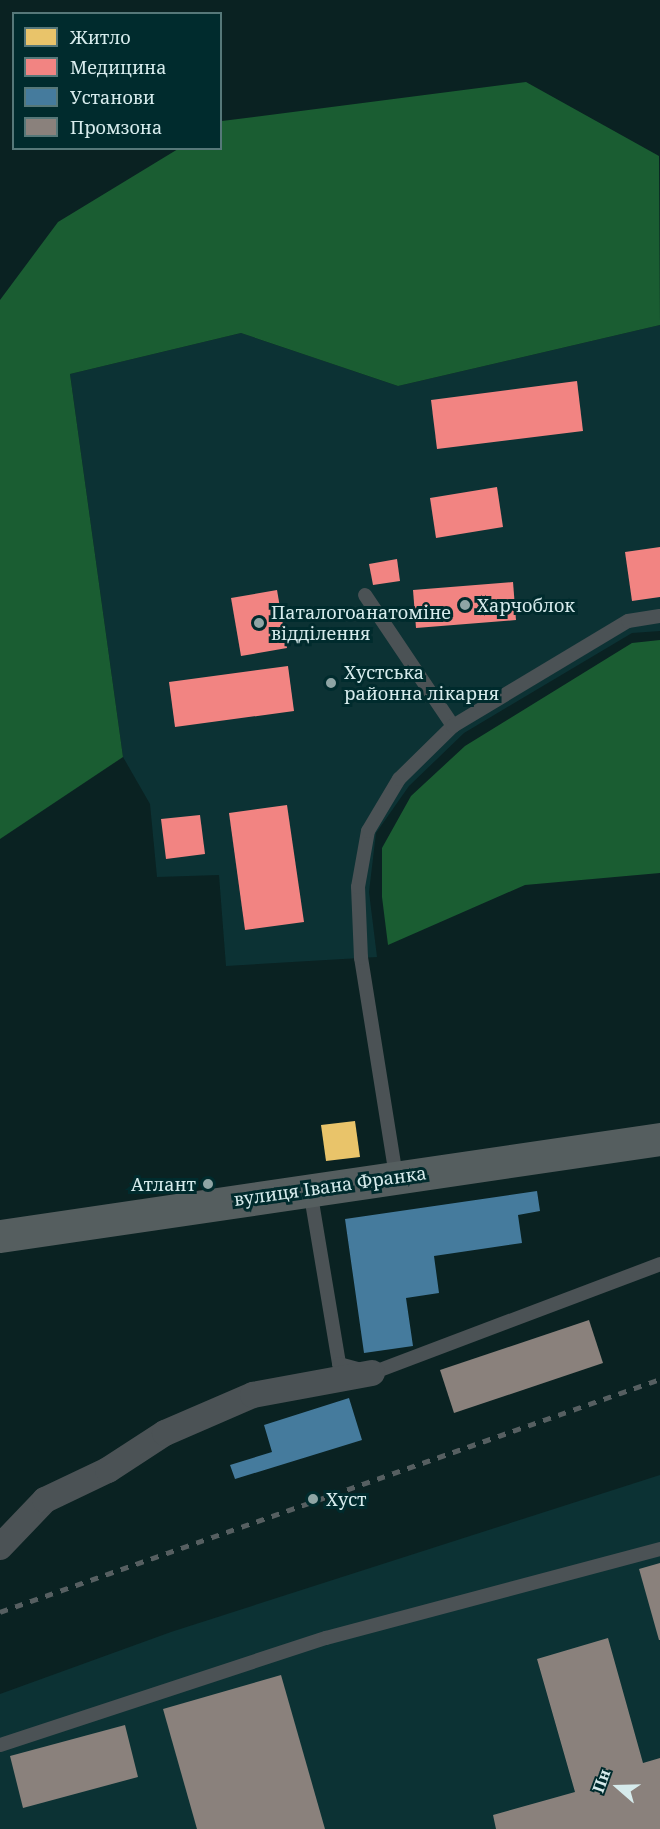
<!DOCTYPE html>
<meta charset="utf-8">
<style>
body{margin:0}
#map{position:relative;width:660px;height:1829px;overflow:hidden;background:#0a2222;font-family:"Noto Serif",serif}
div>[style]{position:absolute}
.built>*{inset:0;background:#0c3234}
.forest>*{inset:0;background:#1a5d32}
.homes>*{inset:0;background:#e9c46a}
.health>*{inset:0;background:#f28482}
.public>*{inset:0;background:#457b9d}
.industry>*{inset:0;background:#8a817c}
.lane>*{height:14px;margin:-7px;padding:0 7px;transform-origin:7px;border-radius:7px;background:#4b5255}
.street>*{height:26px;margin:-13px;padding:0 13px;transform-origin:13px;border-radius:13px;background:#4b5255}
.secondary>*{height:33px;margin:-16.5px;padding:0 16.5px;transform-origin:16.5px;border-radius:16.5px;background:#555e5f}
.rail>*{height:4.5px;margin-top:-2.25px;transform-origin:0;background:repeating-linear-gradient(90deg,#565f61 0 8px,transparent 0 16px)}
.dots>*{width:16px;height:16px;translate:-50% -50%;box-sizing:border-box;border:3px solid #002b2d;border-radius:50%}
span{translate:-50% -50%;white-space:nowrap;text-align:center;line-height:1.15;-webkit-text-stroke:6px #002b2d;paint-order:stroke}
.poi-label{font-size:18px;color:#d6ebec}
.left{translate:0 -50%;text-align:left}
.right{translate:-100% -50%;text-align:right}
.street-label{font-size:18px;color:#d6ebec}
.legend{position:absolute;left:12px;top:12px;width:210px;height:138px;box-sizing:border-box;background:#002b2d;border:2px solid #567879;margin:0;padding:8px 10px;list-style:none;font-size:18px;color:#d6ebec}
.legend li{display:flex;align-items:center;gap:12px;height:30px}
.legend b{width:30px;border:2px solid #567879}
.north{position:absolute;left:588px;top:1757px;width:60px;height:60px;-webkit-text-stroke:4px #002b2d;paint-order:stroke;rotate:290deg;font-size:16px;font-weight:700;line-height:24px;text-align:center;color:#d6ebec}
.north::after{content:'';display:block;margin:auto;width:21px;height:27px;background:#d6ebec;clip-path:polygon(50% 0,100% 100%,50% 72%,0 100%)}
</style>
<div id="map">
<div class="built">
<div style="clip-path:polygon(660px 325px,660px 631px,632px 633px,464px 733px,409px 786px,376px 833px,369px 892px,377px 957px,226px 966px,219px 875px,157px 877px,150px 804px,123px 757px,70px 374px,241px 333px,398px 386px)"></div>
<div style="clip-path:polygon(660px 1475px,660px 1829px,0 1829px,0 1694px,171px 1632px)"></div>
</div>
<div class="forest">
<div style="clip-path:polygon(526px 82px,659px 156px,660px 325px,398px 386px,241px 333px,70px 374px,123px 757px,0 839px,0 300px,58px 222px,178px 149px,220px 148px,222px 121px)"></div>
<div style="clip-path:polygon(660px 640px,660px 873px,525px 885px,388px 945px,382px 897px,382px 848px,411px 796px,465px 746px,632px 643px)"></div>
</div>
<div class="homes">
<div style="clip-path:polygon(355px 1121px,360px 1157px,326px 1161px,321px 1125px)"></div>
</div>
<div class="health">
<div style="clip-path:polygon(577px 381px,583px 431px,437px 449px,431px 400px)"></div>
<div style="clip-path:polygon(497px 487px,503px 527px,436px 538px,430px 498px)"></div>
<div style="clip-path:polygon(660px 547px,660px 597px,632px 601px,625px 552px)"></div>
<div style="clip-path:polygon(397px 559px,400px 581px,373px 585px,369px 564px)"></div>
<div style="clip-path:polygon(513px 582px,516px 620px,416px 628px,413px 590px)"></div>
<div style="clip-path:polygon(277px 590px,287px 648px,241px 656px,231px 598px)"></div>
<div style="clip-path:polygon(288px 666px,294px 711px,175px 727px,169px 682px)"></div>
<div style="clip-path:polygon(287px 805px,304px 922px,245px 930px,229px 813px)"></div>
<div style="clip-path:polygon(200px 815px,205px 854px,166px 859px,161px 819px)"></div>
</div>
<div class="public">
<div style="clip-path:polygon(537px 1191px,540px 1211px,518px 1215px,522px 1243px,434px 1256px,439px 1293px,406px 1298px,413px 1346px,364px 1353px,345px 1219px)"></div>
<div style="clip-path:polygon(349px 1398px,362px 1440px,235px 1479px,230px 1465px,272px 1452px,264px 1425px)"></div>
</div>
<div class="industry">
<div style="clip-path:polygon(589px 1320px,603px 1363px,454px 1413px,440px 1370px)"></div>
<div style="clip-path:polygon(660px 1563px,660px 1640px,659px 1640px,639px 1569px)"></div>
<div style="clip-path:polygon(608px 1638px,643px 1763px,660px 1758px,660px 1829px,496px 1829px,493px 1815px,575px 1792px,537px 1659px)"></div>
<div style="clip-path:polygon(281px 1675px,325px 1829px,197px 1829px,163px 1709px)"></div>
<div style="clip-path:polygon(125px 1725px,138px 1777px,23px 1808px,10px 1756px)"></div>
</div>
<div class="lane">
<div style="left:365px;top:595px;width:158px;rotate:56.1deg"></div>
<div style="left:396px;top:1176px;width:221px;rotate:-99.1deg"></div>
<div style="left:361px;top:958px;width:71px;rotate:-92.4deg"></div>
<div style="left:358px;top:887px;width:57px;rotate:-79.9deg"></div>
<div style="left:368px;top:831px;width:61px;rotate:-59.2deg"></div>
<div style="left:399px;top:779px;width:76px;rotate:-44.5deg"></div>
<div style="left:453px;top:726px;width:204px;rotate:-31deg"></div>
<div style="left:628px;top:621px;width:32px;rotate:-9deg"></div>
<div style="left:310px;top:1190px;width:176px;rotate:80.5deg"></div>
<div style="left:339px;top:1364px;width:34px;rotate:15deg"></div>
<div style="left:372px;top:1373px;width:308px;rotate:-20.7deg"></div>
<div style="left:0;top:1745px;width:343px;rotate:-18.2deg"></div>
<div style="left:326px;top:1638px;width:346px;rotate:-14.9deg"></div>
</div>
<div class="street">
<div style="left:0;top:1547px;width:65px;rotate:-46.2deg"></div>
<div style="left:45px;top:1500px;width:70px;rotate:-25.5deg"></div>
<div style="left:108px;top:1470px;width:68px;rotate:-33deg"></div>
<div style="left:165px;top:1433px;width:96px;rotate:-23.4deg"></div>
<div style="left:253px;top:1395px;width:121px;rotate:-10.5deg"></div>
</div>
<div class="secondary">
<div style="left:0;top:1236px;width:667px;rotate:-8.36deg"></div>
</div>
<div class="rail">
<div style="left:0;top:1612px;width:700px;rotate:-19.44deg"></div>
</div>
<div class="dots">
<div style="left:465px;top:605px;background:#8fa5a5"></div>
<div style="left:259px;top:623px;background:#8fa5a5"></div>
<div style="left:331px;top:683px;background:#8fa5a5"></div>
<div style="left:208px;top:1184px;background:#8fa5a5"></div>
<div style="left:313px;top:1499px;background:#8fa5a5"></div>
</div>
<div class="poi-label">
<span class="left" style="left:477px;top:605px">Харчоблок</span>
<span class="left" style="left:271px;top:623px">Паталогоанатоміне<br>відділення</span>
<span class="left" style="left:344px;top:683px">Хустська<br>районна лікарня</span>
<span class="right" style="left:196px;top:1184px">Атлант</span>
<span class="left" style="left:326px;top:1499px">Хуст</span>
</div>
<div class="street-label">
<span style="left:330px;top:1186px;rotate:-8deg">вулиця Івана Франка</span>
</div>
<ul class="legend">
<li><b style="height:16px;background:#e9c46a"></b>Житло</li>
<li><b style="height:16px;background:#f28482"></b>Медицина</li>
<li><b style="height:16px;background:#457b9d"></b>Установи</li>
<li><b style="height:16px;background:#8a817c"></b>Промзона</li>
</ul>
<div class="north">Пн</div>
</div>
